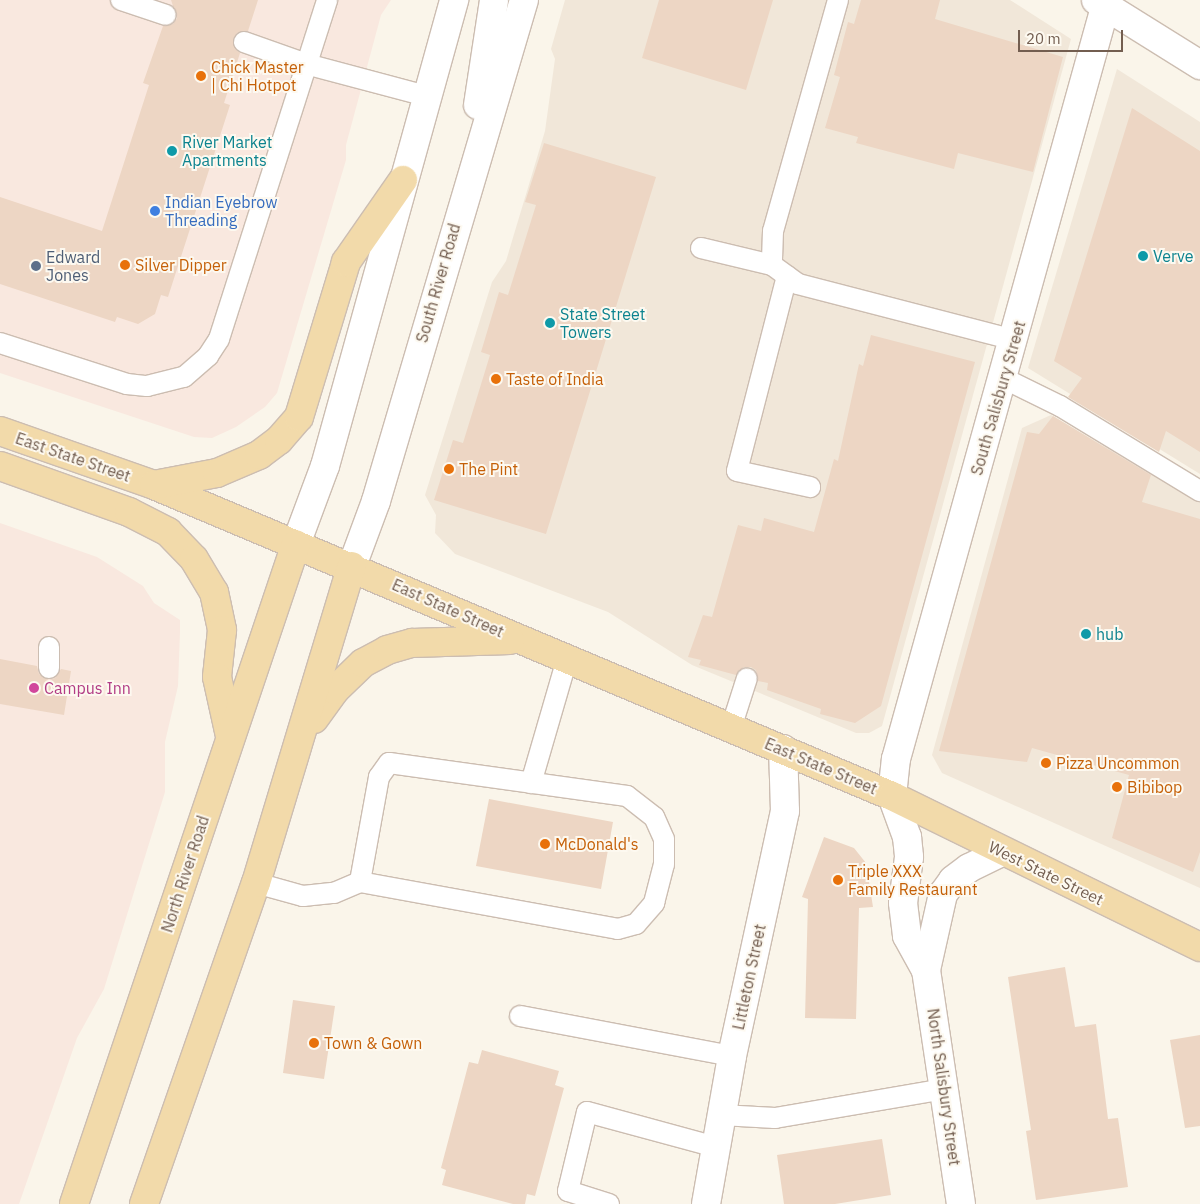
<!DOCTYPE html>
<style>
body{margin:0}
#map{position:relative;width:1200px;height:1204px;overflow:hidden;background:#faf5ea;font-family:"IBM Plex Sans",sans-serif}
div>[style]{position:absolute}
.residential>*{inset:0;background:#f1e7d9}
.commercial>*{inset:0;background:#f9e8df}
.building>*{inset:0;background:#edd6c4}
.roads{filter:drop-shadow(1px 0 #ccbdb1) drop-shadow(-1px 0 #ccbdb1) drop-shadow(0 1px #ccbdb1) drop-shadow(0 -1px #ccbdb1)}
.service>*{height:20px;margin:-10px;padding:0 10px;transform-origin:10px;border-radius:10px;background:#fff}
.minor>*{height:28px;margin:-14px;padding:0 14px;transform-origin:14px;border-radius:14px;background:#fff}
.tertiary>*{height:28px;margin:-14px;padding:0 14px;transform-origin:14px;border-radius:14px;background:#fff}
.secondary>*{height:28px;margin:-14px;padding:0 14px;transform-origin:14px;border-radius:14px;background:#fff}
.primary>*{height:28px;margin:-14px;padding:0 14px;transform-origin:14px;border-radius:14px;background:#f2daaa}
.dots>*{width:14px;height:14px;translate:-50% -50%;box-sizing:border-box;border:2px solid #fdf9f0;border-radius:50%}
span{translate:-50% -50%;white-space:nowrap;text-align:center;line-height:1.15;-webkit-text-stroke:4px #fdf9f0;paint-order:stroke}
.food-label{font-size:16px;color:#c56008}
.left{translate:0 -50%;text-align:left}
.culture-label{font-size:16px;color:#0d838f}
.shop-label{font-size:16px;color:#366cbe}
.service-label{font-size:16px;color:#4e5e75}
.street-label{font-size:16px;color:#735e50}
.hotel-label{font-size:16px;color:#b23c85}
.scale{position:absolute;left:1018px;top:30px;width:105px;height:22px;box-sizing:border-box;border:2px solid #735e50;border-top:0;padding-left:6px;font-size:15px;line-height:18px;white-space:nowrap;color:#735e50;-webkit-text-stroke:4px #fdf9f0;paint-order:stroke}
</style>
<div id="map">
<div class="residential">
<div style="clip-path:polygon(565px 0,1010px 0,1071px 39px,882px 726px,869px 733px,856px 733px,692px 665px,608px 612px,455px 554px,435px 533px,436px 515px,425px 495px,492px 282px,506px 261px,545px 131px,555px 59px,551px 49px)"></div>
<div style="clip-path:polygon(1117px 69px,1200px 122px,1200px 474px,1028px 368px)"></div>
<div style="clip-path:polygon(1051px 415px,1200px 503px,1200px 888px,942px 773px,932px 755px,1022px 428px)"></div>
</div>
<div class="commercial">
<div style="clip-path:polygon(0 0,391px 0,381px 15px,346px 145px,346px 160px,277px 393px,265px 407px,236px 427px,212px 438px,194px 437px,0 373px)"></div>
<div style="clip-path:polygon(0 523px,97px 557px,143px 586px,154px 603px,180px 620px,180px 632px,178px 686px,165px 742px,165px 792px,104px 989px,77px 1038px,19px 1204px,0 1204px)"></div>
</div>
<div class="building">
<div style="clip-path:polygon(171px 0,258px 0,248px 31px,237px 33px,233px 39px,235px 49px,240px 53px,224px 103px,230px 105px,168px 297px,161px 295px,155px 314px,138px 324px,117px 317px,115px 322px,0 284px,0 197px,102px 231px,149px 85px,143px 83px,163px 26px,173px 24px,177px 18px)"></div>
<div style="clip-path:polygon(659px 0,773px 0,746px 90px,642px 58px)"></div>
<div style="clip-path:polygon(861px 0,940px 0,935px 19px,1063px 57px,1033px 172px,958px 153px,954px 169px,856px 143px,858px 137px,825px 128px,840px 77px,834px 75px,848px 22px,854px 24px)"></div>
<div style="clip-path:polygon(1132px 108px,1200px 151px,1200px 452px,1166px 431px,1159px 452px,1068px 397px,1082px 378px,1054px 361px)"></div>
<div style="clip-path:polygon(544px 143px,656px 177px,546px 534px,434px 500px,453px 440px,463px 443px,490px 355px,481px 352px,499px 292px,508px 295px,536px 205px,525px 202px)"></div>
<div style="clip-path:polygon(871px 335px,975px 362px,881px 706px,855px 723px,820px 714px,821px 709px,767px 690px,768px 683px,758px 681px,756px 670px,751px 667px,744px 667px,736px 675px,699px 665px,701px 660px,688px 657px,703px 615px,712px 617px,738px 525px,761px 531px,764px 518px,814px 532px,834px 459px,838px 461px,859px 364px,863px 366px)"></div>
<div style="clip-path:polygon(1053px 416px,1151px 475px,1142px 502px,1200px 519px,1200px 852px,1193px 872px,1112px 838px,1129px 775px,1032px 748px,1027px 762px,939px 751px,1027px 432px,1039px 434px)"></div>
<div style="clip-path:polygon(0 659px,37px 666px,39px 674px,49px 680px,55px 678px,61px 669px,71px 671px,64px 715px,0 704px)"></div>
<div style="clip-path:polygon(489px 799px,613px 822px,601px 889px,476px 866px)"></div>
<div style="clip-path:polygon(824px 837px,854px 848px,866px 863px,873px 907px,859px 908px,856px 1019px,805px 1018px,808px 899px,802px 897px)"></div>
<div style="clip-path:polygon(1065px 967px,1075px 1027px,1096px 1024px,1108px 1119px,1118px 1118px,1128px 1187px,1036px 1200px,1026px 1131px,1031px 1130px,1008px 977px)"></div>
<div style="clip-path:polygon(293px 1000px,335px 1006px,324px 1079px,283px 1073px)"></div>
<div style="clip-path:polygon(1200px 1035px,1200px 1126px,1185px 1128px,1170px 1040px)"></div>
<div style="clip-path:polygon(482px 1050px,559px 1071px,555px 1085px,564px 1088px,535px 1196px,527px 1194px,525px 1204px,513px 1204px,442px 1185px,446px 1170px,441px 1168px,469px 1062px,478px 1064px)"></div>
<div style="clip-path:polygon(882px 1139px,891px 1195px,835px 1204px,784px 1204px,777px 1155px)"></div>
</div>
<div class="roads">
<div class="service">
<div style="left:121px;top:0;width:47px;rotate:18.4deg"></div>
<div style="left:838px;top:0;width:240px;rotate:105.7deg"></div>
<div style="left:773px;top:231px;width:34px;rotate:92deg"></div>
<div style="left:772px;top:265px;width:32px;rotate:36deg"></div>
<div style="left:798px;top:284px;width:223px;rotate:14.5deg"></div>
<div style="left:244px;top:42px;width:66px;rotate:19.5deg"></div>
<div style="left:306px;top:64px;width:124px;rotate:14.9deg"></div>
<div style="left:701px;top:248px;width:73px;rotate:13.5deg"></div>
<div style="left:787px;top:276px;width:201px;rotate:104.4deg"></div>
<div style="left:737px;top:471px;width:75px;rotate:12.4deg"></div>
<div style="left:0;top:343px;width:133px;rotate:17.9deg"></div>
<div style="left:127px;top:384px;width:20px;rotate:6deg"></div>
<div style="left:147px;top:386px;width:38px;rotate:-14deg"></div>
<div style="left:184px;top:377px;width:32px;rotate:-41deg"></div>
<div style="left:208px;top:356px;width:20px;rotate:-57deg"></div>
<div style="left:219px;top:339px;width:356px;rotate:-72.3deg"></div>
<div style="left:1003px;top:378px;width:64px;rotate:26.2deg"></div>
<div style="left:1060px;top:406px;width:164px;rotate:31.3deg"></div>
<div style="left:49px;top:647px;width:21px;rotate:90deg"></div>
<div style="left:731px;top:728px;width:52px;rotate:-72.3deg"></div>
<div style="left:531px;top:783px;width:129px;rotate:-73.8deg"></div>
<div style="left:256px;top:883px;width:49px;rotate:15.5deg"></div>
<div style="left:303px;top:896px;width:31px;rotate:-6deg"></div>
<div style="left:334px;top:893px;width:28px;rotate:-23deg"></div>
<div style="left:360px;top:882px;width:262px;rotate:10.3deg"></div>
<div style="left:618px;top:929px;width:19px;rotate:-16deg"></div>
<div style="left:636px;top:924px;width:28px;rotate:-49deg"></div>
<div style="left:654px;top:903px;width:40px;rotate:-75.6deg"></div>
<div style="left:664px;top:864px;width:25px;rotate:-90deg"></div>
<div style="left:664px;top:839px;width:24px;rotate:-114deg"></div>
<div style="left:654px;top:817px;width:34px;rotate:-142deg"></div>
<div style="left:627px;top:796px;width:240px;rotate:-172.1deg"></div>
<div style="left:389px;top:763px;width:17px;rotate:126deg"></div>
<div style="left:379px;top:777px;width:107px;rotate:100.3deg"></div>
<div style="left:520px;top:1016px;width:216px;rotate:10.7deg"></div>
<div style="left:721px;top:1115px;width:54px;rotate:3.2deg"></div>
<div style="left:775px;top:1118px;width:171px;rotate:-9.7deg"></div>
<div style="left:609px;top:1204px;width:43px;rotate:-162.4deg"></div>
<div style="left:568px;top:1191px;width:81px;rotate:-76.5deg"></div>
<div style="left:587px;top:1112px;width:134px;rotate:15.2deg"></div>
</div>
<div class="minor">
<div style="left:1096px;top:0;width:123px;rotate:32deg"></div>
<div style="left:892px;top:796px;width:37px;rotate:-84deg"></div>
<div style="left:896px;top:759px;width:788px;rotate:-74.46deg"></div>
<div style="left:706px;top:1204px;width:150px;rotate:-80deg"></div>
<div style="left:732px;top:1056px;width:251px;rotate:-77.8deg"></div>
<div style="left:785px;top:811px;width:62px;rotate:-91.8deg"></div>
</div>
<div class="tertiary">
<div style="left:892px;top:796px;width:44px;rotate:69.9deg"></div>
<div style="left:907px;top:837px;width:20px;rotate:84deg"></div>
<div style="left:909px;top:857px;width:46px;rotate:97.4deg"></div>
<div style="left:903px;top:903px;width:33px;rotate:83deg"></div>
<div style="left:907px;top:936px;width:39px;rotate:61deg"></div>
<div style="left:926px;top:970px;width:237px;rotate:81.5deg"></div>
<div style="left:926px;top:970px;width:78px;rotate:-77.4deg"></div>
<div style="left:943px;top:894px;width:17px;rotate:-54deg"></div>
<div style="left:953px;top:880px;width:20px;rotate:-37deg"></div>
<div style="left:969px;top:868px;width:37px;rotate:-26deg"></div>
</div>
<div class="secondary">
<div style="left:478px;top:105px;width:106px;rotate:-81.3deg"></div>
<div style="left:296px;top:544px;width:83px;rotate:-69.6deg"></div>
<div style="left:325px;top:466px;width:484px;rotate:-74.5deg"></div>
<div style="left:352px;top:566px;width:69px;rotate:-69.7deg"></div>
<div style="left:376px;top:501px;width:522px;rotate:-73.54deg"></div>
</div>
<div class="primary">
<div style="left:0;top:431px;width:163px;rotate:19.3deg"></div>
<div style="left:154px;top:485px;width:801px;rotate:22.85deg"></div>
<div style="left:892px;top:796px;width:343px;rotate:26.1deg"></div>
<div style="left:0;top:466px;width:137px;rotate:19.6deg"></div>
<div style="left:129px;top:512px;width:44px;rotate:27.1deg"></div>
<div style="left:168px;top:532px;width:37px;rotate:46deg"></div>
<div style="left:194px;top:559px;width:39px;rotate:59deg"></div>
<div style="left:214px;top:592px;width:39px;rotate:78deg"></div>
<div style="left:222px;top:630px;width:47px;rotate:96.1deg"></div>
<div style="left:217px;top:677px;width:60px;rotate:77.6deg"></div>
<div style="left:154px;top:485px;width:64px;rotate:-10.8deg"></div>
<div style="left:217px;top:473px;width:46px;rotate:-23.2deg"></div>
<div style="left:259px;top:455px;width:25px;rotate:-37deg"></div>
<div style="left:279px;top:440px;width:30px;rotate:-49deg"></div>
<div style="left:299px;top:417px;width:162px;rotate:-73.1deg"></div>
<div style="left:346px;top:262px;width:100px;rotate:-55.2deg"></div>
<div style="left:314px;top:719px;width:36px;rotate:-54deg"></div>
<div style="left:335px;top:690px;width:39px;rotate:-44deg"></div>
<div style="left:363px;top:663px;width:27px;rotate:-28deg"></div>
<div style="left:387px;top:650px;width:26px;rotate:-16deg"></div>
<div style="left:412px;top:643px;width:98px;rotate:-1.8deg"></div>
<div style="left:74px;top:1204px;width:696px;rotate:-71.41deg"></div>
<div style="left:144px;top:1204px;width:340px;rotate:-70.8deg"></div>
<div style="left:256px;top:883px;width:331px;rotate:-73.2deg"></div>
</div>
</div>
<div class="dots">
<div style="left:201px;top:76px;background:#e8710a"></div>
<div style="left:172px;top:151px;background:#0f9aa8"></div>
<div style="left:155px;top:211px;background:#3f7fe0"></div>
<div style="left:1143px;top:256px;background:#0f9aa8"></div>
<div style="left:125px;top:265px;background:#e8710a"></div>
<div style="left:36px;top:266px;background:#5c6f8a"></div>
<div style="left:550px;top:323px;background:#0f9aa8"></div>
<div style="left:496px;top:379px;background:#e8710a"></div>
<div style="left:449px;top:469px;background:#e8710a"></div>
<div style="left:1086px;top:634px;background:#0f9aa8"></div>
<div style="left:34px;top:688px;background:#d1479c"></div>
<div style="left:1046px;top:763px;background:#e8710a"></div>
<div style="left:1117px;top:787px;background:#e8710a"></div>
<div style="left:545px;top:844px;background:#e8710a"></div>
<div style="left:838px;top:880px;background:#e8710a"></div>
<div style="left:314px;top:1043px;background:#e8710a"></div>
</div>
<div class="food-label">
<span class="left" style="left:211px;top:76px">Chick Master<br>| Chi Hotpot</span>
<span class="left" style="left:135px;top:265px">Silver Dipper</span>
<span class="left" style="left:506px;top:379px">Taste of India</span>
<span class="left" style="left:459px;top:469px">The Pint</span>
<span class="left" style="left:1056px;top:763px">Pizza Uncommon</span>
<span class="left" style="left:1127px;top:787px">Bibibop</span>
<span class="left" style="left:555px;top:844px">McDonald's</span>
<span class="left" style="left:848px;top:880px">Triple XXX<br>Family Restaurant</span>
<span class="left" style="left:324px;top:1043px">Town &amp; Gown</span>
</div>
<div class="culture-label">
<span class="left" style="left:182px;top:151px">River Market<br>Apartments</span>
<span class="left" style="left:1153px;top:256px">Verve</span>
<span class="left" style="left:560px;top:323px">State Street<br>Towers</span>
<span class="left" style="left:1096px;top:634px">hub</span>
</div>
<div class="shop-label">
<span class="left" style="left:165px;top:211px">Indian Eyebrow<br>Threading</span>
</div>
<div class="service-label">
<span class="left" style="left:46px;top:266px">Edward<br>Jones</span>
</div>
<div class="street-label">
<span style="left:438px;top:283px;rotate:-74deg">South River Road</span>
<span style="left:998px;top:398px;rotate:-74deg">South Salisbury Street</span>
<span style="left:73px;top:457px;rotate:19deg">East State Street</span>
<span style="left:448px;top:608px;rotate:24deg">East State Street</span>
<span style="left:821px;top:766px;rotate:23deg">East State Street</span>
<span style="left:1046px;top:873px;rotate:26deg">West State Street</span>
<span style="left:185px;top:874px;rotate:-72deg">North River Road</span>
<span style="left:749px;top:977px;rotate:-78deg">Littleton Street</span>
<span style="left:944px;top:1087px;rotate:82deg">North Salisbury Street</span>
</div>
<div class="hotel-label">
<span class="left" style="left:44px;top:688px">Campus Inn</span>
</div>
<div class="scale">20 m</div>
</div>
